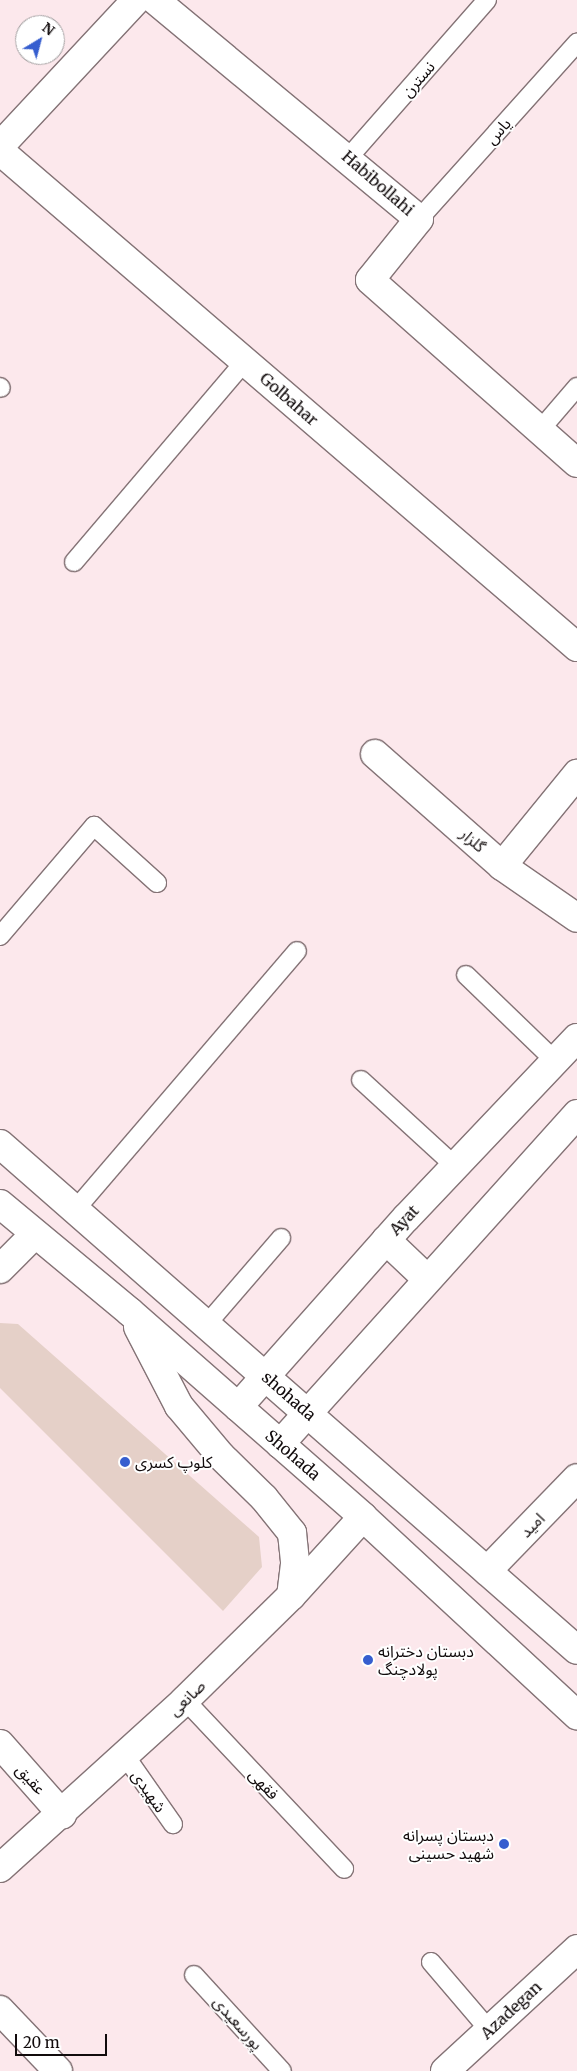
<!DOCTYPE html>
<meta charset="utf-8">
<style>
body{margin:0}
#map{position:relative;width:577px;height:2071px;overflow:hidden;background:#fce8ec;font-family:Merriweather,"Noto Sans Arabic",serif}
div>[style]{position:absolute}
.green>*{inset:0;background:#e5d0c8}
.roads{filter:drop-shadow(1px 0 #847376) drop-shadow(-1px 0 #847376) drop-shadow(0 1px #847376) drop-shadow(0 -1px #847376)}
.lane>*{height:18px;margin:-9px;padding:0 9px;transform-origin:9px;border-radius:9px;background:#fff}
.street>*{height:28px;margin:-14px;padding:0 14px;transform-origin:14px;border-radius:14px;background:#fff}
.secondary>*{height:28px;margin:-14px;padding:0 14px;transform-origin:14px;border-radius:14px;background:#fff}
.dots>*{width:14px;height:14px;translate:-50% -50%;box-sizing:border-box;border:2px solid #fff;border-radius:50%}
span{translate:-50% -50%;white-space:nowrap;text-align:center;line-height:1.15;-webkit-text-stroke:4px #fff;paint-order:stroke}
.street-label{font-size:16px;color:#110b0c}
.poi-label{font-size:16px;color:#110b0c}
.left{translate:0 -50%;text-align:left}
.right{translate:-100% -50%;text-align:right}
.north{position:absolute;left:15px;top:15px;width:50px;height:50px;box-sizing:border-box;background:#fff;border:1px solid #a09d9e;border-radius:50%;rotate:37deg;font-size:14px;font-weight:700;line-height:20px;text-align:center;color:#110b0c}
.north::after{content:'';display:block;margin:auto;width:18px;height:22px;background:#365ecf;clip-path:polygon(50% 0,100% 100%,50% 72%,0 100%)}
.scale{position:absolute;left:15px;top:2034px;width:92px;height:22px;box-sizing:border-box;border:2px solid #110b0c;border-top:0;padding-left:6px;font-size:15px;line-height:18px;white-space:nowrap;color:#110b0c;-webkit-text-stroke:4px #fff;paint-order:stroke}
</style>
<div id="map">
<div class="green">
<div style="clip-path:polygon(0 1323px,18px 1324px,259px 1537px,262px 1567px,223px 1611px,0 1388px)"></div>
</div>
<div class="roads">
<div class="lane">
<div style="left:349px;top:157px;width:209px;rotate:-48.7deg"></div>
<div style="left:419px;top:219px;width:237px;rotate:-48.1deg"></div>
<div style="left:0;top:387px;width:1px;rotate:45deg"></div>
<div style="left:540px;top:430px;width:57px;rotate:-49.3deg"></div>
<div style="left:74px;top:562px;width:264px;rotate:-49.6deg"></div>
<div style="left:0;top:936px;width:145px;rotate:-49.5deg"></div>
<div style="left:94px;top:826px;width:85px;rotate:42.1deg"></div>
<div style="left:466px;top:975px;width:125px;rotate:44deg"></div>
<div style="left:361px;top:1080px;width:127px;rotate:42.5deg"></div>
<div style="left:75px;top:1210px;width:341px;rotate:-49.4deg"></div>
<div style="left:206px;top:1325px;width:115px;rotate:-49.2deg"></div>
<div style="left:185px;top:1700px;width:232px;rotate:46.7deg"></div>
<div style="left:126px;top:1757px;width:82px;rotate:55deg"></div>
<div style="left:431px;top:1962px;width:89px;rotate:49.5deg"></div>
<div style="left:194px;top:1975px;width:130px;rotate:47.5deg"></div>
</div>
<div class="street">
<div style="left:155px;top:0;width:343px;rotate:39.7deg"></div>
<div style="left:419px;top:219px;width:78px;rotate:128.8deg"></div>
<div style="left:370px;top:280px;width:276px;rotate:41.5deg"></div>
<div style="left:375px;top:754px;width:169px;rotate:41.4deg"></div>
<div style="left:502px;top:866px;width:91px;rotate:34.7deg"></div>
<div style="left:502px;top:866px;width:119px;rotate:-50.8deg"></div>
<div style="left:0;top:1269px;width:49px;rotate:-45deg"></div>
<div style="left:487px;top:1571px;width:129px;rotate:-45.9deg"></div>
<div style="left:0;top:1744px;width:94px;rotate:48.5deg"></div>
<div style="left:0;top:1868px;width:250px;rotate:-42.2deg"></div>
<div style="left:185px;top:1700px;width:148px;rotate:-44.5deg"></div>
<div style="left:291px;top:1596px;width:107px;rotate:-47.7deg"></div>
<div style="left:0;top:2010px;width:84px;rotate:46.4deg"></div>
</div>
<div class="secondary">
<div style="left:0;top:146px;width:200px;rotate:-47deg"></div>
<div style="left:0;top:151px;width:761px;rotate:40.68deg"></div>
<div style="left:0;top:1144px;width:767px;rotate:41.25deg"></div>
<div style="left:0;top:1204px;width:169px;rotate:39.7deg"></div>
<div style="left:130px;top:1312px;width:310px;rotate:41.3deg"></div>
<div style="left:363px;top:1517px;width:292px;rotate:42.8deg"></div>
<div style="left:386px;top:1240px;width:55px;rotate:43.5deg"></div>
<div style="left:138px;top:1327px;width:89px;rotate:62.6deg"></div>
<div style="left:179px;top:1406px;width:65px;rotate:50deg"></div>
<div style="left:221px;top:1456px;width:60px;rotate:44.3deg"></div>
<div style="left:264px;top:1498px;width:45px;rotate:51.3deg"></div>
<div style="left:292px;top:1533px;width:31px;rotate:84deg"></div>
<div style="left:295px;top:1564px;width:32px;rotate:97deg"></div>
<div style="left:238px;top:1407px;width:253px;rotate:-48.4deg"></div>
<div style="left:406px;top:1218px;width:248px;rotate:-46.5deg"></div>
<div style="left:280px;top:1444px;width:444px;rotate:-48deg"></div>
<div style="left:445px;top:2071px;width:180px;rotate:-42.7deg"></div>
</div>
</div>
<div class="dots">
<div style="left:125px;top:1462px;background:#365ecf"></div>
<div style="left:368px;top:1660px;background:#365ecf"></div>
<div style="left:504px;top:1844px;background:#365ecf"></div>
</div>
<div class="street-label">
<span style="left:418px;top:79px;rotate:-49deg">نسترن</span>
<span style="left:498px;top:131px;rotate:-48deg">یاس</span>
<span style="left:378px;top:183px;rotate:41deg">Habibollahi</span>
<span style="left:289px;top:399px;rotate:41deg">Golbahar</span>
<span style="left:473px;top:840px;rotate:41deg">گلزار</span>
<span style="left:404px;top:1220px;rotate:-47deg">Ayat</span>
<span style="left:289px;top:1396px;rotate:41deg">shohada</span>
<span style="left:293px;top:1455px;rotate:41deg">Shohada</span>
<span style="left:532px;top:1525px;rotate:-46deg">امید</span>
<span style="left:187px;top:1698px;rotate:-44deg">صانعی</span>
<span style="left:31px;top:1779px;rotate:48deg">عقیق</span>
<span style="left:264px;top:1784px;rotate:47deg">فقهی</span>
<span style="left:149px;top:1791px;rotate:55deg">شهیدی</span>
<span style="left:511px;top:2010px;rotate:-43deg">Azadegan</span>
<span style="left:238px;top:2023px;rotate:48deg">پورسعیدی</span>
</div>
<div class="poi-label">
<span class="left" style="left:135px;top:1462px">کلوپ کسری</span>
<span class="left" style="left:378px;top:1660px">دبستان دخترانه<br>پولادچنگ</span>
<span class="right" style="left:494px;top:1844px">دبستان پسرانه<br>شهید حسینی</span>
</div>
<div class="north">N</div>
<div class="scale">20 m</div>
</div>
